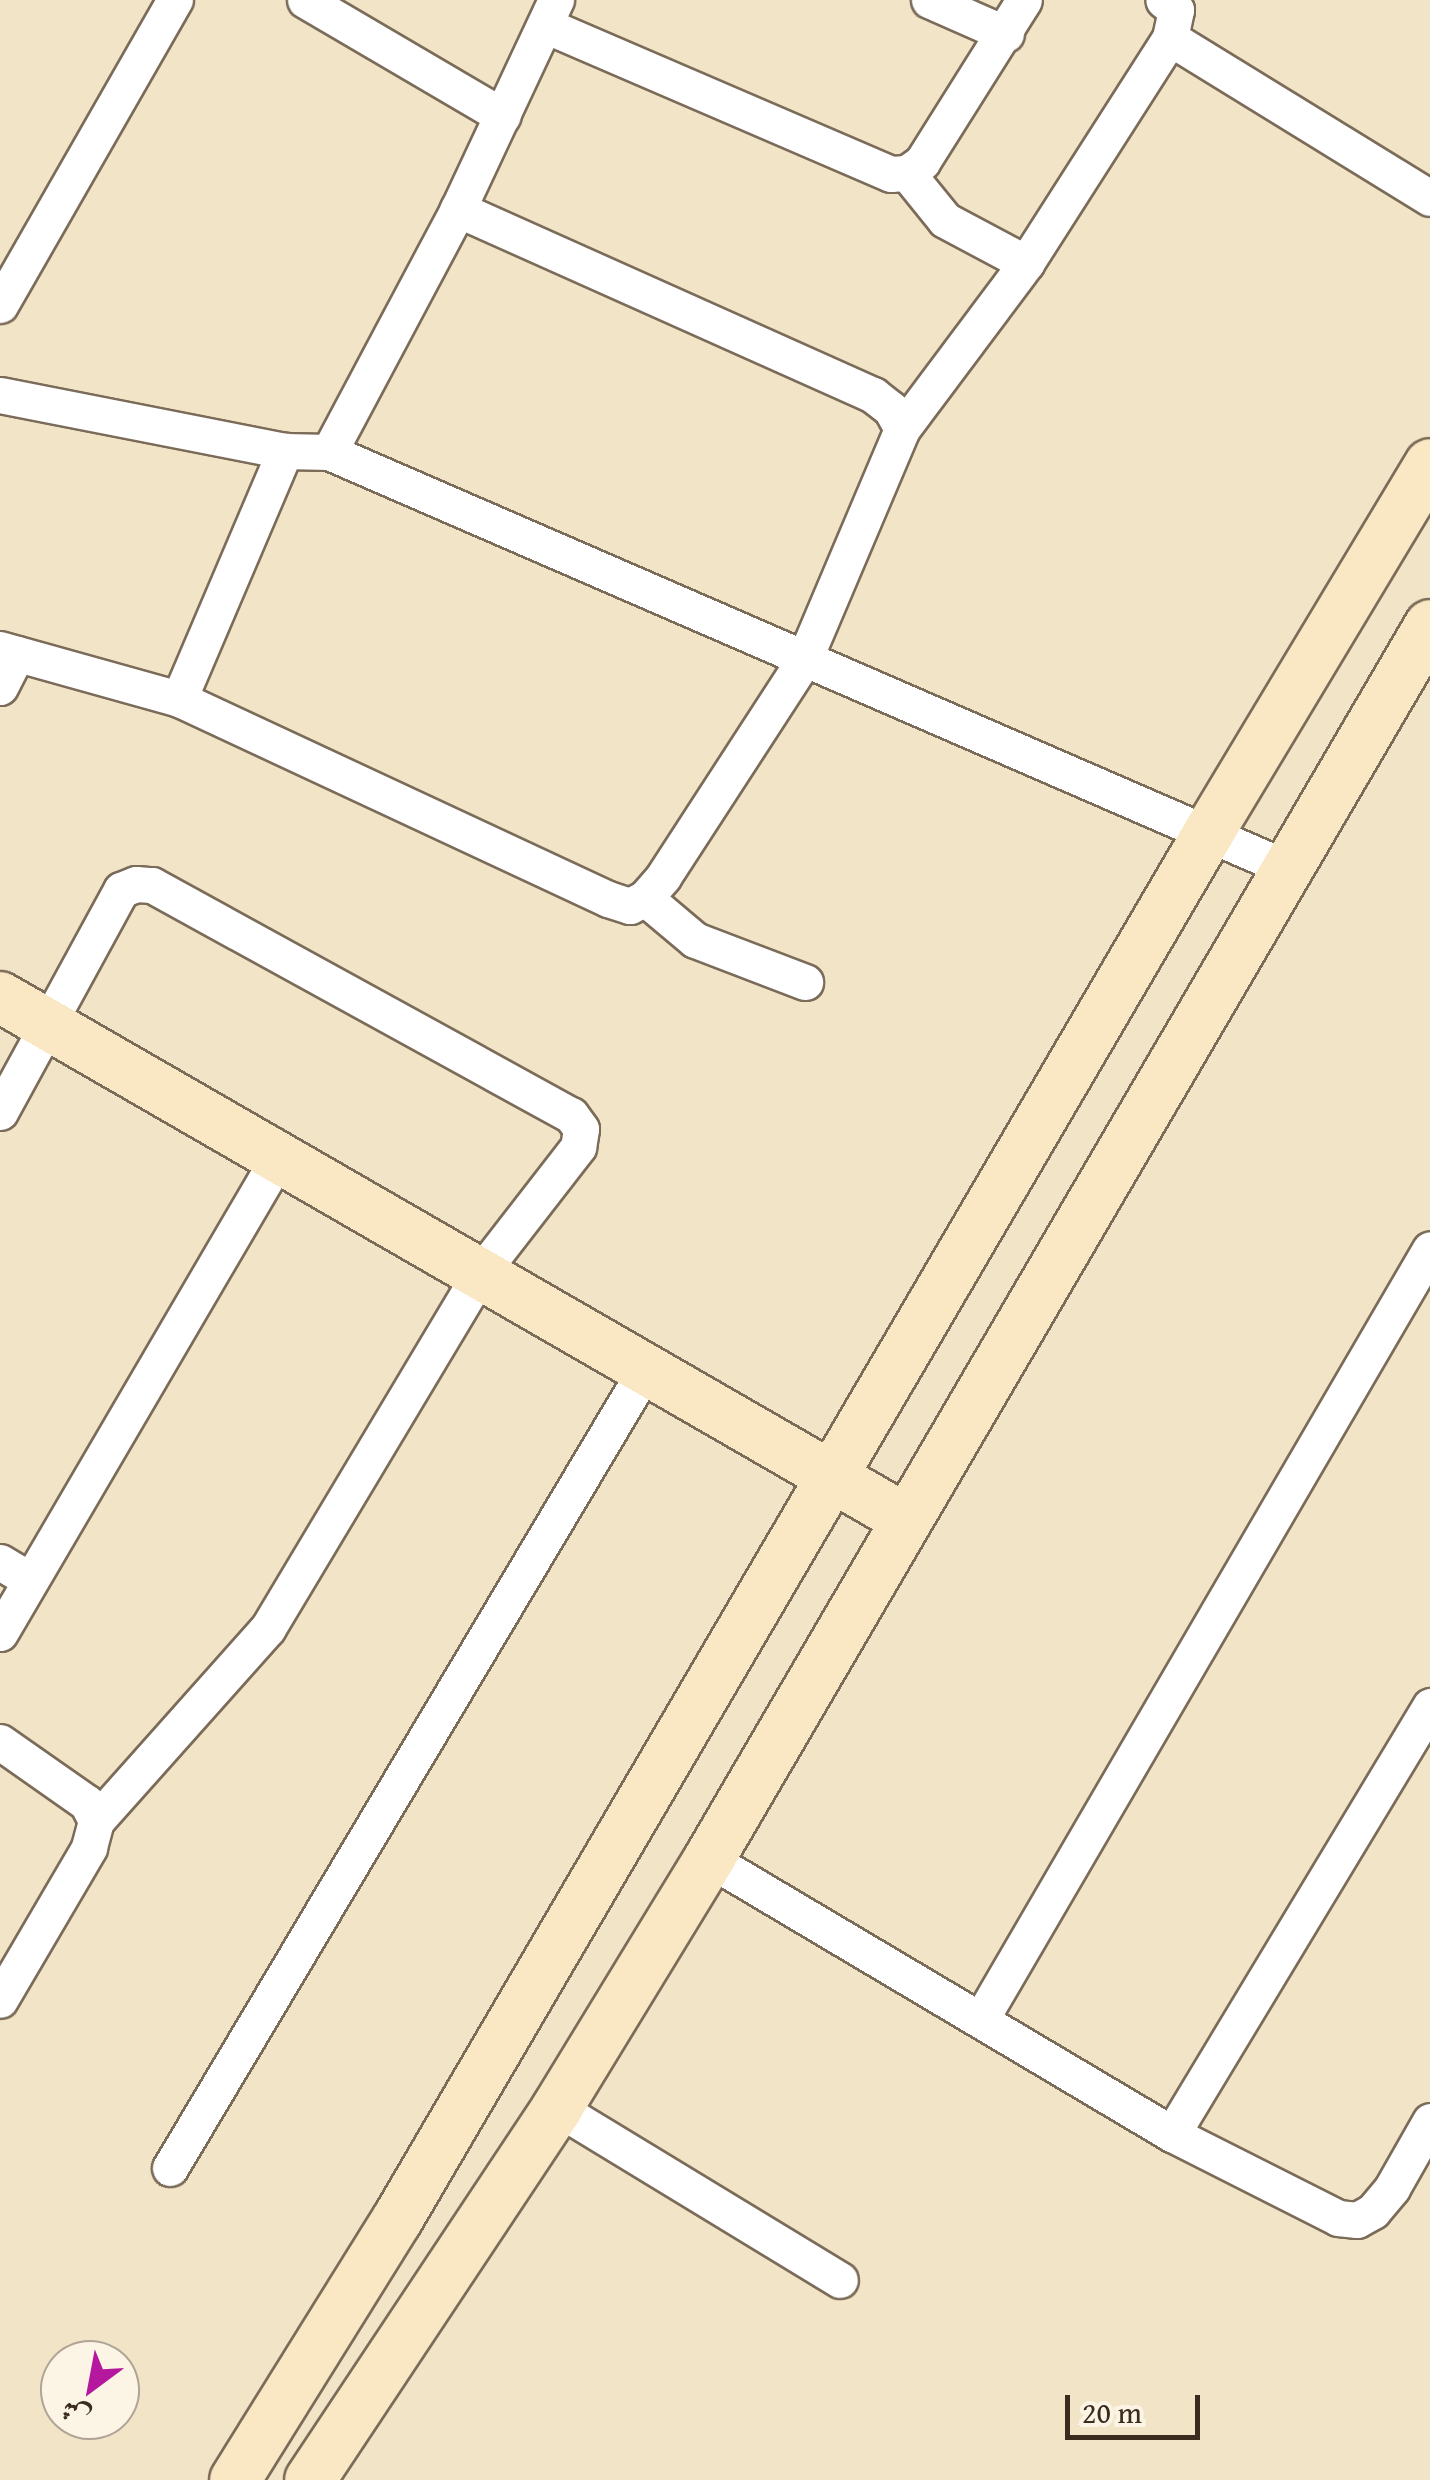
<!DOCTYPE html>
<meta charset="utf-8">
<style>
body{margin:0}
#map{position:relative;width:1430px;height:2480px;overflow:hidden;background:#f2e4c7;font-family:"Gentium Book Plus",Amiri,serif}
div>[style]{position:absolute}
.roads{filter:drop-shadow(2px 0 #7b6b59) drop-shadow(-2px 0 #7b6b59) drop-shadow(0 2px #7b6b59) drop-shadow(0 -2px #7b6b59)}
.street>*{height:35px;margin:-17.5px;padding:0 17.5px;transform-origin:17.5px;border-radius:17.5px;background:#fff}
.secondary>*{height:50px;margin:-25px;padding:0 25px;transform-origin:25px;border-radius:25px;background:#fae7c3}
span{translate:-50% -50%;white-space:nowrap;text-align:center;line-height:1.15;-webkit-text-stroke:8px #fcf5e5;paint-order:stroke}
.north{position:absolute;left:40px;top:2340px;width:100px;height:100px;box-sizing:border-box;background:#fcf5e5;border:2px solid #afa495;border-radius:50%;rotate:212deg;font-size:28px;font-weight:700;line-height:40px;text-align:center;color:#3b2a1e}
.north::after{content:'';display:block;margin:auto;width:35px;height:45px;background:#b5179e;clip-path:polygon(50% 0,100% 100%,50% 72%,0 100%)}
.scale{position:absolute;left:1065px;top:2395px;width:135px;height:45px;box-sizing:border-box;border:5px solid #3b2a1e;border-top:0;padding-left:12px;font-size:30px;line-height:35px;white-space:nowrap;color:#3b2a1e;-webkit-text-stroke:8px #fcf5e5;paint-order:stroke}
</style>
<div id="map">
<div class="roads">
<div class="street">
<div style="left:305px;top:0;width:229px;rotate:30.4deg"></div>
<div style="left:929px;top:0;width:84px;rotate:23.8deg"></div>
<div style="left:547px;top:26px;width:374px;rotate:23.3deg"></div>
<div style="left:891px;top:174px;width:16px;rotate:-4deg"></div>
<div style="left:907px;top:173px;width:19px;rotate:-36deg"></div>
<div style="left:922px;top:162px;width:191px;rotate:-57.8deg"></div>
<div style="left:1170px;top:38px;width:305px;rotate:31.6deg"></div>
<div style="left:907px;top:173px;width:60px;rotate:51deg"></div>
<div style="left:945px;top:220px;width:92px;rotate:28deg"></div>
<div style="left:0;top:305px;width:352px;rotate:-60.2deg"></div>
<div style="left:0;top:395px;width:290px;rotate:11.1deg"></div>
<div style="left:285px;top:451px;width:44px;rotate:1.3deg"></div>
<div style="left:329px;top:452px;width:1044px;rotate:23.47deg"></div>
<div style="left:902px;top:429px;width:207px;rotate:-53.2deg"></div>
<div style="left:1026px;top:263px;width:267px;rotate:-57.4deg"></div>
<div style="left:1170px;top:38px;width:29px;rotate:-78deg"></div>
<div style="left:1176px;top:10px;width:16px;rotate:-142deg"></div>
<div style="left:329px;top:452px;width:275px;rotate:-62deg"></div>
<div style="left:458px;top:209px;width:231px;rotate:-64.9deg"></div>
<div style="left:0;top:649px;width:186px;rotate:15.6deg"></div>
<div style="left:179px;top:699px;width:473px;rotate:25deg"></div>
<div style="left:608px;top:899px;width:23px;rotate:18deg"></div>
<div style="left:630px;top:906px;width:17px;rotate:-28deg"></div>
<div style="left:645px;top:898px;width:28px;rotate:-49deg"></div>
<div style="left:663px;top:877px;width:259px;rotate:-57deg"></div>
<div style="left:804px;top:660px;width:251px;rotate:-67deg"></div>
<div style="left:902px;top:429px;width:23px;rotate:-119deg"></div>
<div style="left:891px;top:409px;width:23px;rotate:-142deg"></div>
<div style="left:873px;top:395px;width:455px;rotate:-155.9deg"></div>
<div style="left:0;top:687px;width:37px;rotate:-63deg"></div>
<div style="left:179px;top:699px;width:270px;rotate:-66.9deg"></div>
<div style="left:645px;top:898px;width:65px;rotate:40deg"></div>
<div style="left:695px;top:940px;width:118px;rotate:20.9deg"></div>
<div style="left:0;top:1112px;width:253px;rotate:-61.4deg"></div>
<div style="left:121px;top:890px;width:16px;rotate:-22deg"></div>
<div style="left:136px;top:884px;width:16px;rotate:4deg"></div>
<div style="left:152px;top:885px;width:478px;rotate:28.8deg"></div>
<div style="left:571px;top:1115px;width:17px;rotate:54deg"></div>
<div style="left:581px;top:1129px;width:18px;rotate:99deg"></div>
<div style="left:578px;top:1147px;width:158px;rotate:127.8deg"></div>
<div style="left:481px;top:1272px;width:415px;rotate:120.9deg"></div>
<div style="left:268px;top:1628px;width:259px;rotate:131.7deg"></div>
<div style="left:0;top:1562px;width:35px;rotate:31deg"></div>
<div style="left:0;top:1633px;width:550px;rotate:-59.66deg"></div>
<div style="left:0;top:1742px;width:106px;rotate:35deg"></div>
<div style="left:87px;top:1803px;width:20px;rotate:63deg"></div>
<div style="left:96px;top:1821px;width:28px;rotate:105deg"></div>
<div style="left:89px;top:1848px;width:176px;rotate:120.4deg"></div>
<div style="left:709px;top:1859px;width:539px;rotate:30.71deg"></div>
<div style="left:1172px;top:2134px;width:186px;rotate:26.8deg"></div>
<div style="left:1338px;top:2218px;width:19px;rotate:6deg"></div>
<div style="left:1357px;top:2220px;width:18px;rotate:-29deg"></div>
<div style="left:1373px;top:2211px;width:30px;rotate:-50deg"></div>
<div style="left:1392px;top:2188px;width:77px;rotate:-60.4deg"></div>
<div style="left:981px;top:2019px;width:891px;rotate:-59.75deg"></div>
<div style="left:557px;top:2108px;width:331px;rotate:31.3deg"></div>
<div style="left:1172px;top:2134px;width:500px;rotate:-58.9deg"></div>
<div style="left:170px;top:2168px;width:932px;rotate:-59.23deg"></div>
</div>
<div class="secondary">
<div style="left:0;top:997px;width:1047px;rotate:29.97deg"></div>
<div style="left:235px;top:2480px;width:306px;rotate:-58.1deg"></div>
<div style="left:397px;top:2220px;width:1608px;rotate:-59.67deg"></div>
<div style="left:1209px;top:832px;width:429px;rotate:-59deg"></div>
<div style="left:310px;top:2480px;width:447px;rotate:-56.4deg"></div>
<div style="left:557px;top:2108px;width:292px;rotate:-58.6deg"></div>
<div style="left:709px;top:1859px;width:1429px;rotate:-59.7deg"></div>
</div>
</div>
<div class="north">ش</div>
<div class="scale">20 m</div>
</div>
